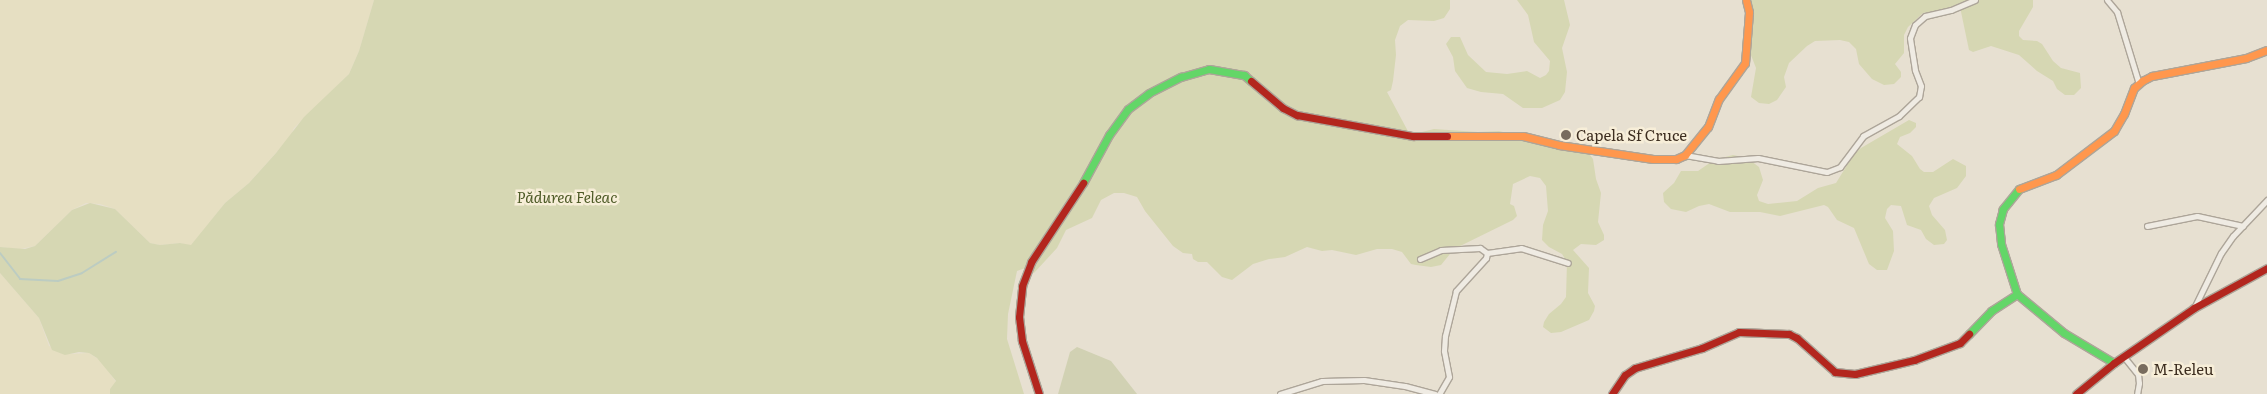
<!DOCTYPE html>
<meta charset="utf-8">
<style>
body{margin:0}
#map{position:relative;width:2267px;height:394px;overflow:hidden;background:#e7e0d1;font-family:Literata,serif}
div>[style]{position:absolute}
.farmland>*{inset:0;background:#e6dfc2}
.green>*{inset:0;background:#d6d7b3}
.cemetery>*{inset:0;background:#d1d1b3}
.stream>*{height:2px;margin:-1px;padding:0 1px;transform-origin:1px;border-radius:1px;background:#bcccc2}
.roads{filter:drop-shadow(1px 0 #ada599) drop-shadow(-1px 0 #ada599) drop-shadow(0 1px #ada599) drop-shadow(0 -1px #ada599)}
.street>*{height:5px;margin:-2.5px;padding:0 2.5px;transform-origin:2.5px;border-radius:2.5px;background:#efebe3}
.fast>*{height:7px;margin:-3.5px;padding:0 3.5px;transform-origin:3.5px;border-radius:3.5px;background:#63d668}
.slow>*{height:7px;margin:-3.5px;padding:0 3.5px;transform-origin:3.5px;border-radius:3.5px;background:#ff974d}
.jam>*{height:7px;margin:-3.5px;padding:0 3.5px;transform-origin:3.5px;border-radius:3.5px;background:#b3261e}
.dots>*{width:14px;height:14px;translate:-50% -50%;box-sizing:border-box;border:2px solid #f7eed8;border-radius:50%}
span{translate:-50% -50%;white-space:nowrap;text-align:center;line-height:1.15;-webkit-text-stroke:5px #f7eed8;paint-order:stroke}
.poi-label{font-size:15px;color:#3d2e20}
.left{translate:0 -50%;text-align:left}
.park-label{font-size:15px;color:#4d5a26;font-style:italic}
</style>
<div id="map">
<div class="farmland">
<div style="clip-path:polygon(0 0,374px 0,359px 51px,349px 74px,294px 128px,290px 137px,249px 183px,225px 203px,191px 246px,180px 243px,160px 245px,150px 243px,115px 209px,100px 204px,86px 203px,72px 210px,35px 246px,20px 249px,0 247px)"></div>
<div style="clip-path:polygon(0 273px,39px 318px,49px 346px,70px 354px,89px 353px,101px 361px,116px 382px,110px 389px,110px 394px,0 394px)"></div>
</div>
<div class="green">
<div style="clip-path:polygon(374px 0,1450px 0,1450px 9px,1444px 18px,1434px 21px,1408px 20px,1400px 26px,1395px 40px,1396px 55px,1393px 81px,1391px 90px,1387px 92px,1410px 135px,1434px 129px,1478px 132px,1499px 131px,1586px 152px,1590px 155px,1593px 159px,1596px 179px,1601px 193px,1598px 222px,1604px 235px,1604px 240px,1596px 245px,1581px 244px,1573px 250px,1589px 268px,1588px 293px,1595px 306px,1594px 311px,1589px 320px,1561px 332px,1551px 333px,1543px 327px,1544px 322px,1549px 314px,1561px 304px,1566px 297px,1567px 262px,1562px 254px,1549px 247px,1542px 240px,1543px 225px,1548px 211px,1546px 186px,1540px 178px,1530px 176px,1513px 184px,1510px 204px,1514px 206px,1517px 216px,1513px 220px,1454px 249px,1441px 265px,1431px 267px,1416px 265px,1411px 264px,1402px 252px,1392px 249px,1377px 249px,1356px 255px,1332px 250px,1322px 251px,1307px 247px,1285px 257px,1269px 259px,1253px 264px,1232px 280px,1222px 277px,1207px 262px,1198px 262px,1193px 259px,1192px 254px,1183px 253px,1173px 246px,1145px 211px,1137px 197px,1124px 193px,1114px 193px,1101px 200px,1092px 218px,1066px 230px,1057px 248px,1034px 273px,1030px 272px,1028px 267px,1017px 271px,1008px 314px,1007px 339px,1024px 394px,110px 394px,110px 389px,116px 381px,97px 358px,89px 353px,79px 352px,65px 355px,52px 350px,39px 318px,0 273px,0 247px,25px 249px,35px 246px,72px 210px,90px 203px,115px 209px,150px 243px,160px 245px,180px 243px,191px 245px,225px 203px,249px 183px,276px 153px,304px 117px,349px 74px,359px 51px)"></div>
<div style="clip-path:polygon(1517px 0,1564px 0,1570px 25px,1562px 48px,1567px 72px,1565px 92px,1560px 100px,1542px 108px,1523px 108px,1503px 94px,1481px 92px,1467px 88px,1455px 71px,1453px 57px,1446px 44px,1451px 37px,1460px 37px,1468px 55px,1486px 72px,1507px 74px,1527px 71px,1540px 78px,1546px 75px,1549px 71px,1550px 61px,1534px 42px,1528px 15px)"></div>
<div style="clip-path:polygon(1746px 0,2033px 0,2033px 7px,2019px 31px,2019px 36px,2023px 40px,2037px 41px,2042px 44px,2053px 61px,2061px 68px,2080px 73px,2081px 88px,2074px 95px,2065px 95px,2057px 89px,2053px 81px,2037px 71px,2019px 55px,1991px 46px,1973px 52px,1969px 50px,1960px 7px,1923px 13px,1908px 27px,1904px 35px,1904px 53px,1895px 64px,1901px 72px,1901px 77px,1894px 84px,1884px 85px,1872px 79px,1859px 64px,1856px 49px,1849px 42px,1840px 40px,1815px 41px,1807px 46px,1789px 63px,1784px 77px,1786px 87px,1777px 100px,1769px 104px,1759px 103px,1751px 97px,1756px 68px,1749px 50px,1753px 15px)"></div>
<div style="clip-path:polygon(1909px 120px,1916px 123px,1916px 127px,1910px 133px,1900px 137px,1897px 144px,1912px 156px,1920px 169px,1924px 172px,1933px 172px,1953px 159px,1966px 166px,1966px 176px,1957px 188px,1934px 198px,1929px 206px,1932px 215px,1945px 230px,1947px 240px,1944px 244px,1934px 245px,1926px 239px,1921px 230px,1907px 225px,1901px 206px,1891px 205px,1887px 209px,1885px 218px,1893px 231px,1894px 251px,1887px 270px,1877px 270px,1869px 264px,1854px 228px,1837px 220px,1828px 207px,1824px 205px,1780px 216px,1760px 212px,1730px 212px,1709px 204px,1699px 206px,1686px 212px,1671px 209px,1664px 202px,1663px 193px,1674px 183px,1681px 171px,1698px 171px,1714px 160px,1733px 155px,1747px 158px,1759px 167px,1763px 180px,1757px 195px,1759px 201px,1768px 204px,1797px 201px,1818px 188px,1836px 183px,1854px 154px,1861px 148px)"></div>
</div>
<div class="cemetery">
<div style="clip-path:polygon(1077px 347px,1111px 361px,1137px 394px,1058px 394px,1070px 352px)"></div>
</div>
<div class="stream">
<div style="left:0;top:253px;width:33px;rotate:52deg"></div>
<div style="left:20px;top:279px;width:38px;rotate:3deg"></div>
<div style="left:58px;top:281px;width:25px;rotate:-18deg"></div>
<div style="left:82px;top:273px;width:40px;rotate:-32deg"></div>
</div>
<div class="roads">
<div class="street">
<div style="left:2107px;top:0;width:16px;rotate:50deg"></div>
<div style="left:2117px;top:12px;width:75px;rotate:73deg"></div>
<div style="left:1685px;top:155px;width:34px;rotate:10deg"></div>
<div style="left:1718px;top:161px;width:40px;rotate:-4.3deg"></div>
<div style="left:1758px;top:158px;width:70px;rotate:11.5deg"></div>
<div style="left:1827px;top:172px;width:14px;rotate:-21deg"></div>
<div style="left:1840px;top:167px;width:39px;rotate:-53deg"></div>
<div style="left:1863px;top:136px;width:41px;rotate:-29.1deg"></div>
<div style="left:1899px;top:116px;width:28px;rotate:-44deg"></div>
<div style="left:1919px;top:97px;width:11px;rotate:-80deg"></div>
<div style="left:1921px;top:86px;width:17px;rotate:-111deg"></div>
<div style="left:1915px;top:70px;width:32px;rotate:-99deg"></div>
<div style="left:1910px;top:38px;width:14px;rotate:-69deg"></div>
<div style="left:1915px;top:25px;width:13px;rotate:-42deg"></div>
<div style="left:1925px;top:16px;width:27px;rotate:-13deg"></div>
<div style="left:1951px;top:10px;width:26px;rotate:-23deg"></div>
<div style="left:2147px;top:226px;width:51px;rotate:-11.3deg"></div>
<div style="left:2197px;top:216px;width:47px;rotate:12.3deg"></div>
<div style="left:1487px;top:253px;width:34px;rotate:-8deg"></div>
<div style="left:1521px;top:248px;width:49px;rotate:17.7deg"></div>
<div style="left:1420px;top:259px;width:23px;rotate:-23deg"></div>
<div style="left:1441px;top:250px;width:39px;rotate:-3deg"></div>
<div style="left:1480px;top:248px;width:9px;rotate:36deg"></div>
<div style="left:1487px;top:253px;width:5px;rotate:101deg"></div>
<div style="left:1486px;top:258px;width:45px;rotate:132.3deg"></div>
<div style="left:1456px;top:291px;width:46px;rotate:103.7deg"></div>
<div style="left:1445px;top:336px;width:15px;rotate:94deg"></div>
<div style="left:1444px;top:351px;width:26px;rotate:79deg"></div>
<div style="left:1449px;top:377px;width:20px;rotate:120deg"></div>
<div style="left:2194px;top:308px;width:61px;rotate:-63.9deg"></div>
<div style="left:2221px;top:253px;width:21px;rotate:-55deg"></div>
<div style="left:2233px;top:236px;width:50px;rotate:-46.6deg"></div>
<div style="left:2124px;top:357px;width:22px;rotate:51deg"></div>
<div style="left:2138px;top:374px;width:9px;rotate:84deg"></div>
<div style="left:2139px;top:383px;width:11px;rotate:100deg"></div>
<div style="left:1280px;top:394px;width:44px;rotate:-17.2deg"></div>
<div style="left:1322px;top:381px;width:42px;rotate:-1.4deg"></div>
<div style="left:1364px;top:380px;width:41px;rotate:8.3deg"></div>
<div style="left:1405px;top:386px;width:31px;rotate:15deg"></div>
</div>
<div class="fast">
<div style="left:1083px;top:183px;width:55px;rotate:-61.6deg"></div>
<div style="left:1109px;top:135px;width:32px;rotate:-54deg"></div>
<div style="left:1128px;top:109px;width:26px;rotate:-37deg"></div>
<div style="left:1149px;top:93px;width:36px;rotate:-27deg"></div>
<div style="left:1181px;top:77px;width:29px;rotate:-16deg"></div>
<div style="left:1209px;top:69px;width:36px;rotate:10deg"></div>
<div style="left:1244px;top:75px;width:9px;rotate:41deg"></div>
<div style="left:2019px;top:189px;width:26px;rotate:129deg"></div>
<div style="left:2003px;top:209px;width:16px;rotate:105deg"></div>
<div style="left:1999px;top:224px;width:20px;rotate:84deg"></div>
<div style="left:2001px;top:244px;width:52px;rotate:72.3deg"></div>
<div style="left:2017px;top:294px;width:61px;rotate:39.7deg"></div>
<div style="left:2064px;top:333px;width:58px;rotate:31deg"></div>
<div style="left:1969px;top:334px;width:32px;rotate:-46deg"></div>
<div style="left:1991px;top:311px;width:31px;rotate:-33deg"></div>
</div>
<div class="slow">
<div style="left:1447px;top:136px;width:76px"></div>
<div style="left:1523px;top:136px;width:37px;rotate:14deg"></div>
<div style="left:1559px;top:145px;width:95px;rotate:8.5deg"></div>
<div style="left:1653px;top:159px;width:23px"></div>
<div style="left:1676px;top:159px;width:10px;rotate:-24deg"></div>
<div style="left:1685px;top:155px;width:36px;rotate:-51deg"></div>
<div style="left:1708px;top:127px;width:30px;rotate:-69deg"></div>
<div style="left:1719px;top:99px;width:44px;rotate:-54.2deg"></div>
<div style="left:1745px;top:63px;width:51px;rotate:-85.5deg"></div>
<div style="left:1749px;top:12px;width:12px;rotate:-104deg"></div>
<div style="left:2019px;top:189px;width:40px;rotate:-21deg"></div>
<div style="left:2056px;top:175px;width:73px;rotate:-37.2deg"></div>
<div style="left:2114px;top:131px;width:20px;rotate:-60deg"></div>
<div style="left:2124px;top:114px;width:28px;rotate:-69deg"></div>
<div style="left:2134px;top:88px;width:11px;rotate:-41deg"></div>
<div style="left:2142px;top:81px;width:11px;rotate:-27deg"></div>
<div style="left:2152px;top:76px;width:96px;rotate:-10.8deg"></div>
<div style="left:2246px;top:58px;width:22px;rotate:-21deg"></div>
</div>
<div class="jam">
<div style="left:1251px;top:81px;width:42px;rotate:40.2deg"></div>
<div style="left:1283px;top:108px;width:16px;rotate:27deg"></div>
<div style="left:1297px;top:115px;width:118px;rotate:10.3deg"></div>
<div style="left:1413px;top:136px;width:34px"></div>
<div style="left:1039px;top:394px;width:56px;rotate:-107.8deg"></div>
<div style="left:1022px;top:341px;width:24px;rotate:-97deg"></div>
<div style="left:1019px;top:317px;width:31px;rotate:-84deg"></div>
<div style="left:1022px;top:286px;width:26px;rotate:-69deg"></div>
<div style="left:1031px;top:262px;width:95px;rotate:-56.6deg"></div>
<div style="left:1612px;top:394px;width:23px;rotate:-56deg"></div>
<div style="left:1625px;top:375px;width:12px;rotate:-35deg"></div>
<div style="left:1635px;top:368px;width:70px;rotate:-16.6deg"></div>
<div style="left:1702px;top:348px;width:40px;rotate:-23.4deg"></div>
<div style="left:1739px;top:332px;width:50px;rotate:2.3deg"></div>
<div style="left:1789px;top:334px;width:9px;rotate:27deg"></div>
<div style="left:1797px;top:338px;width:51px;rotate:41.8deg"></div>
<div style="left:1835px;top:372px;width:20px;rotate:6deg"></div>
<div style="left:1855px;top:374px;width:61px;rotate:-13.3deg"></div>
<div style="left:1914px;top:360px;width:49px;rotate:-20.3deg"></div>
<div style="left:1960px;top:343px;width:13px;rotate:-45deg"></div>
<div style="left:2076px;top:394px;width:49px;rotate:-39.2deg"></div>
<div style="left:2114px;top:363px;width:97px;rotate:-34.5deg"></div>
<div style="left:2194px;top:308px;width:83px;rotate:-28.7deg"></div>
</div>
</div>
<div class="dots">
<div style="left:1566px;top:135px;background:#786c5e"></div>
<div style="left:2143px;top:369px;background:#786c5e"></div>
</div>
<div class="poi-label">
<span class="left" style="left:1576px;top:135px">Capela Sf Cruce</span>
<span class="left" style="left:2153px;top:369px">M-Releu</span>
</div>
<div class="park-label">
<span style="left:567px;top:197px">Pădurea Feleac</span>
</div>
</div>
